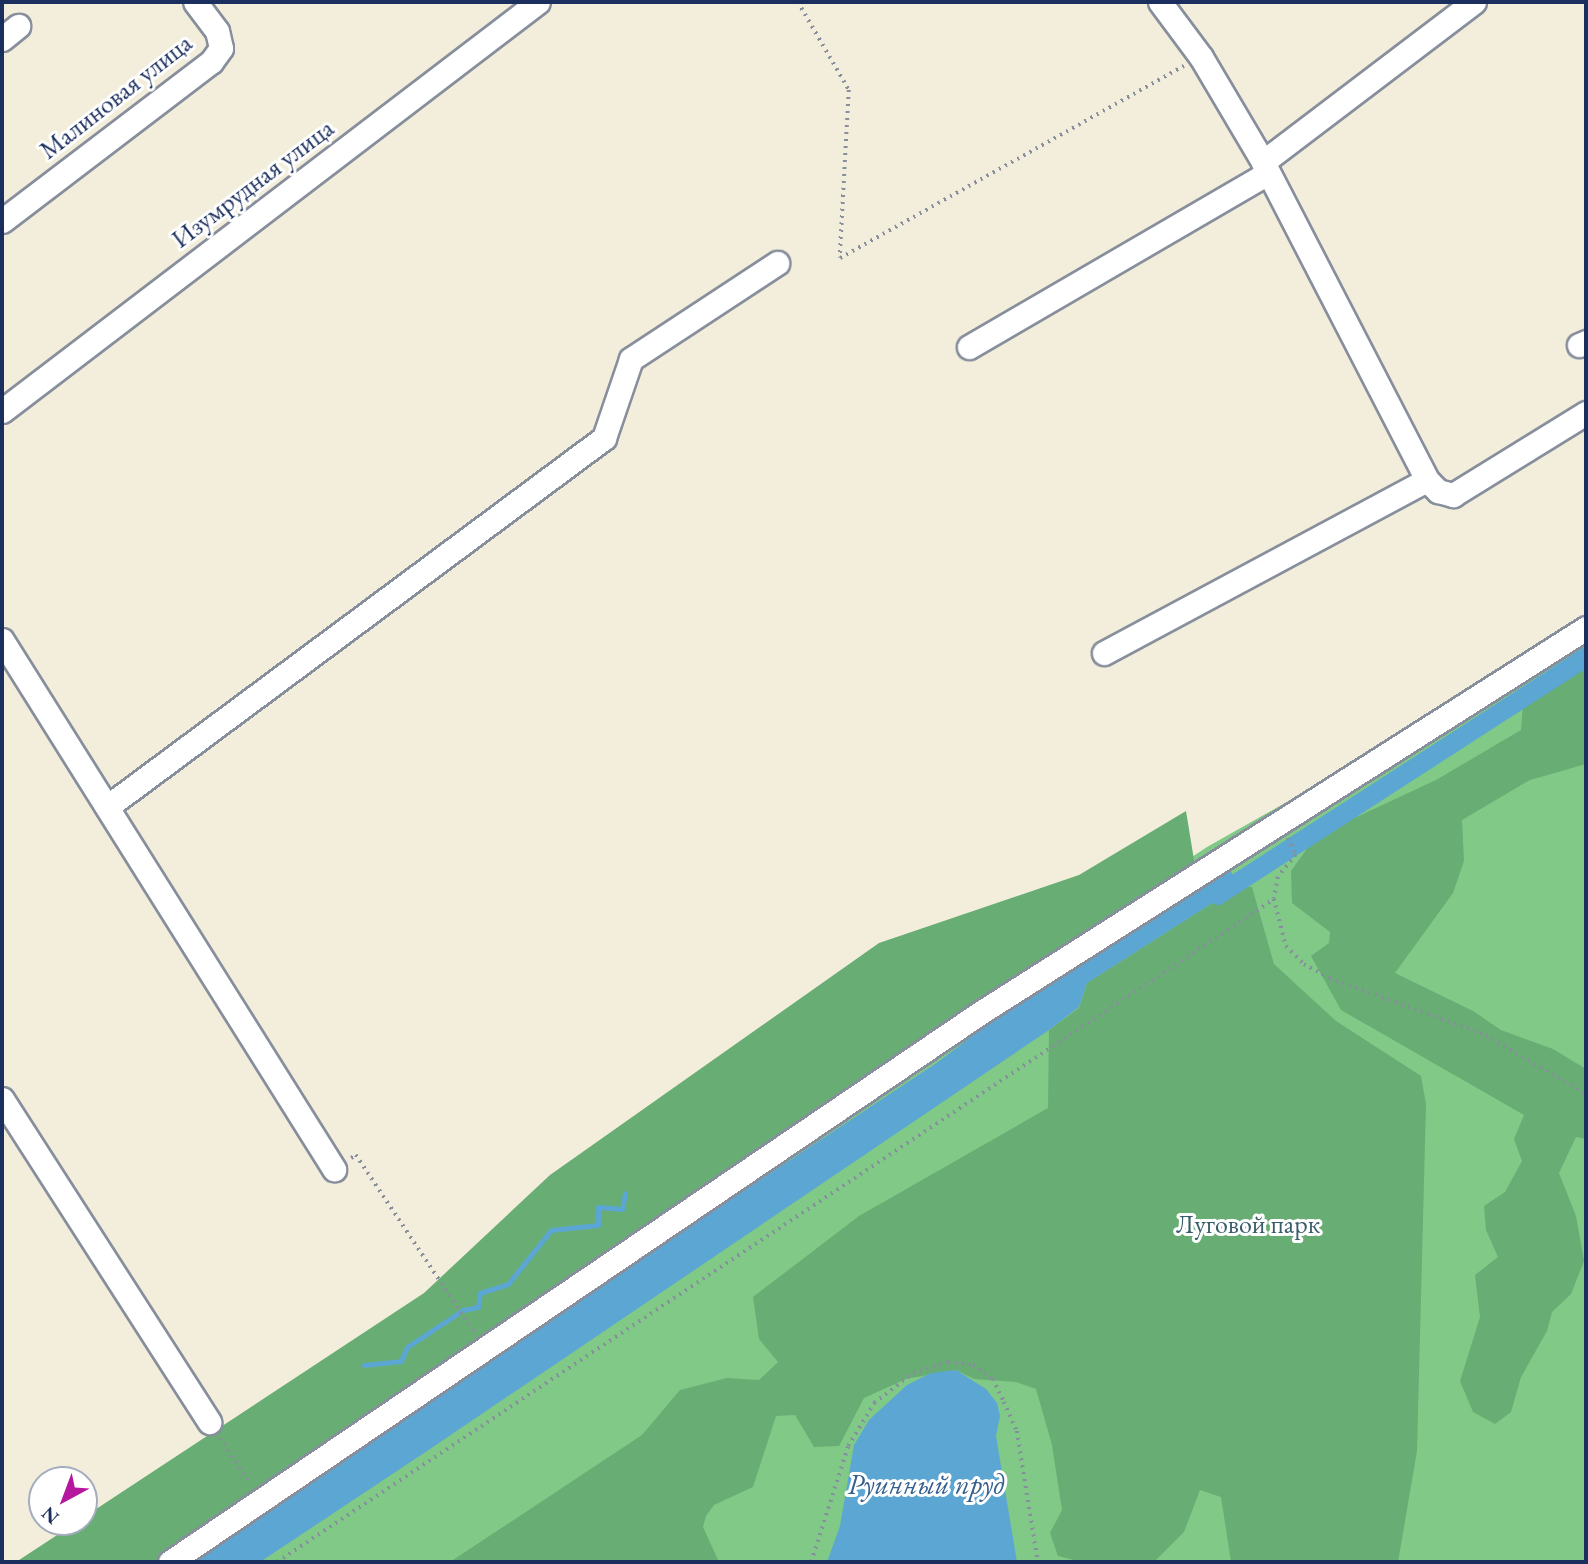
<!DOCTYPE html>
<meta charset="utf-8">
<style>
body{margin:0}
#map{position:relative;width:1588px;height:1564px;overflow:hidden;background:#f3eedb;font-family:"EB Garamond",serif}
div>[style]{position:absolute}
.green>*{inset:0;background:#80c986}
.forest>*{inset:0;background:#68ad73}
.water>*{inset:0;background:#5ba6d3}
.stream>*{height:5px;margin:-2.5px;padding:0 2.5px;transform-origin:2.5px;border-radius:2.5px;background:#5ba6d3}
.canal>*{height:19px;margin:-9.5px;padding:0 9.5px;transform-origin:9.5px;border-radius:9.5px;background:#5ba6d3}
.path>*{height:3.5px;margin-top:-1.75px;transform-origin:0;background:repeating-linear-gradient(90deg,#878e9c 0 2px,transparent 0 7px)}
.roads{filter:drop-shadow(2px 0 #878e9c) drop-shadow(-2px 0 #878e9c) drop-shadow(0 2px #878e9c) drop-shadow(0 -2px #878e9c)}
.minor>*{height:23px;margin:-11.5px;padding:0 11.5px;transform-origin:11.5px;border-radius:11.5px;background:#fff}
span{translate:-50% -50%;white-space:nowrap;text-align:center;line-height:1.15;-webkit-text-stroke:6px #fff;paint-order:stroke}
.street-label{font-size:26px;color:#1b2f5e}
.park-label{font-size:26px;color:#395d6a}
.water-label{font-size:28px;color:#355f8d;font-style:italic}
.frame{position:absolute;inset:0;border:4px solid #1b2f5e;pointer-events:none}
.north{position:absolute;left:28px;top:1466px;width:70px;height:70px;box-sizing:border-box;background:#fff;border:2px solid #a4acbf;border-radius:50%;rotate:221deg;font-size:19px;font-weight:700;line-height:28px;text-align:center;color:#1b2f5e}
.north::after{content:'';display:block;margin:auto;width:24px;height:32px;background:#b5179e;clip-path:polygon(50% 0,100% 100%,50% 72%,0 100%)}
</style>
<div id="map">
<div class="green">
<div style="clip-path:polygon(1586px 616px,1586px 1562px,162px 1562px,987px 993px,1207px 847px,1292px 799px)"></div>
</div>
<div class="forest">
<div style="clip-path:polygon(1586px 665px,1586px 764px,1530px 780px,1462px 820px,1464px 861px,1453px 893px,1395px 973px,1473px 1011px,1501px 1030px,1553px 1049px,1586px 1069px,1586px 1139px,1576px 1137px,1559px 1173px,1576px 1216px,1584px 1261px,1571px 1294px,1552px 1312px,1547px 1331px,1521px 1377px,1511px 1412px,1495px 1424px,1473px 1412px,1460px 1381px,1480px 1317px,1475px 1275px,1498px 1257px,1486px 1230px,1484px 1206px,1505px 1192px,1522px 1161px,1514px 1139px,1524px 1115px,1341px 1010px,1311px 956px,1329px 943px,1330px 932px,1292px 903px,1291px 871px,1316px 836px,1436px 780px,1521px 730px,1523px 704px)"></div>
<div style="clip-path:polygon(1186px 811px,1195px 866px,1074px 941px,158px 1562px,16px 1562px,77px 1522px,84px 1522px,84px 1517px,424px 1293px,550px 1175px,879px 943px,1079px 875px)"></div>
<div style="clip-path:polygon(1239px 886px,1252px 887px,1274px 964px,1336px 1021px,1421px 1076px,1426px 1104px,1417px 1451px,1398px 1562px,1231px 1562px,1221px 1497px,1200px 1490px,1184px 1532px,1154px 1562px,1082px 1562px,1058px 1556px,1050px 1533px,1062px 1510px,1052px 1445px,1036px 1389px,1016px 1382px,974px 1379px,956px 1370px,906px 1379px,864px 1398px,839px 1446px,814px 1447px,795px 1415px,776px 1416px,753px 1487px,714px 1505px,706px 1516px,703px 1527px,719px 1562px,450px 1562px,642px 1435px,680px 1390px,727px 1378px,759px 1380px,778px 1362px,759px 1339px,753px 1297px,859px 1216px,1048px 1108px,1049px 1030px,1079px 1008px,1087px 983px)"></div>
</div>
<div class="water">
<div style="clip-path:polygon(1230px 870px,1239px 886px,1087px 983px,1079px 1007px,1049px 1030px,430px 1449px,260px 1562px,184px 1562px,938px 1062px,1062px 968px)"></div>
<div style="clip-path:polygon(956px 1370px,986px 1389px,997px 1403px,1000px 1416px,996px 1436px,1017px 1562px,827px 1562px,840px 1526px,854px 1445px,869px 1420px,907px 1385px,931px 1373px)"></div>
</div>
<div class="stream">
<div style="left:364px;top:1365px;width:37px;rotate:-6deg"></div>
<div style="left:401px;top:1361px;width:15px;rotate:-67deg"></div>
<div style="left:407px;top:1347px;width:67px;rotate:-33.5deg"></div>
<div style="left:463px;top:1310px;width:15px;rotate:-11deg"></div>
<div style="left:478px;top:1307px;width:14px;rotate:-82deg"></div>
<div style="left:480px;top:1293px;width:29px;rotate:-18deg"></div>
<div style="left:508px;top:1284px;width:69px;rotate:-51.5deg"></div>
<div style="left:551px;top:1230px;width:47px;rotate:-6.1deg"></div>
<div style="left:598px;top:1225px;width:18px;rotate:-90deg"></div>
<div style="left:598px;top:1207px;width:24px;rotate:5deg"></div>
<div style="left:622px;top:1209px;width:16px;rotate:-79deg"></div>
</div>
<div class="canal">
<div style="left:1217px;top:895px;width:440px;rotate:-32.9deg"></div>
</div>
<div class="path">
<div style="left:798px;top:2px;width:102px;rotate:59.9deg"></div>
<div style="left:849px;top:90px;width:168px;rotate:93.1deg"></div>
<div style="left:840px;top:258px;width:394px;rotate:-29.2deg"></div>
<div style="left:1288px;top:838px;width:19px;rotate:65deg"></div>
<div style="left:1296px;top:855px;width:28px;rotate:129deg"></div>
<div style="left:1278px;top:877px;width:22px;rotate:100deg"></div>
<div style="left:1274px;top:899px;width:49px;rotate:75.7deg"></div>
<div style="left:1286px;top:946px;width:25px;rotate:45deg"></div>
<div style="left:1304px;top:964px;width:29px;rotate:29deg"></div>
<div style="left:1329px;top:978px;width:167px;rotate:20deg"></div>
<div style="left:1486px;top:1035px;width:116px;rotate:30.5deg"></div>
<div style="left:351px;top:1158px;width:6px;rotate:-31deg"></div>
<div style="left:356px;top:1155px;width:213px;rotate:56.3deg"></div>
<div style="left:220px;top:1438px;width:55px;rotate:56deg"></div>
<div style="left:277px;top:1562px;width:1197px;rotate:-33.62deg"></div>
<div style="left:811px;top:1562px;width:122px;rotate:-72.3deg"></div>
<div style="left:848px;top:1446px;width:50px;rotate:-58.8deg"></div>
<div style="left:874px;top:1403px;width:49px;rotate:-37.6deg"></div>
<div style="left:913px;top:1373px;width:37px;rotate:-17deg"></div>
<div style="left:948px;top:1362px;width:25px;rotate:7deg"></div>
<div style="left:973px;top:1365px;width:24px;rotate:35deg"></div>
<div style="left:993px;top:1379px;width:25px;rotate:64deg"></div>
<div style="left:1004px;top:1402px;width:32px;rotate:66deg"></div>
<div style="left:1017px;top:1431px;width:133px;rotate:80.9deg"></div>
</div>
<div class="roads">
<div class="minor">
<div style="left:1160px;top:2px;width:69px;rotate:53.3deg"></div>
<div style="left:1201px;top:57px;width:122px;rotate:59.4deg"></div>
<div style="left:1263px;top:162px;width:358px;rotate:62.7deg"></div>
<div style="left:1427px;top:480px;width:16px;rotate:45deg"></div>
<div style="left:1438px;top:491px;width:16px;rotate:15deg"></div>
<div style="left:1453px;top:495px;width:156px;rotate:-31.7deg"></div>
<div style="left:2px;top:39px;width:21px;rotate:-39deg"></div>
<div style="left:1263px;top:162px;width:265px;rotate:-37.2deg"></div>
<div style="left:2px;top:221px;width:263px;rotate:-37.3deg"></div>
<div style="left:211px;top:62px;width:17px;rotate:-54deg"></div>
<div style="left:221px;top:48px;width:17px;rotate:-103deg"></div>
<div style="left:217px;top:31px;width:36px;rotate:-127deg"></div>
<div style="left:1579px;top:345px;width:8px;rotate:-23deg"></div>
<div style="left:969px;top:347px;width:346px;rotate:-30.2deg"></div>
<div style="left:2px;top:411px;width:674px;rotate:-37.35deg"></div>
<div style="left:2px;top:640px;width:625px;rotate:57.89deg"></div>
<div style="left:1104px;top:653px;width:366px;rotate:-28.2deg"></div>
<div style="left:107px;top:807px;width:619px;rotate:-36.59deg"></div>
<div style="left:604px;top:438px;width:83px;rotate:-71.1deg"></div>
<div style="left:631px;top:359px;width:175px;rotate:-33.3deg"></div>
<div style="left:2px;top:1099px;width:384px;rotate:57.3deg"></div>
<div style="left:170px;top:1562px;width:982px;rotate:-34.13deg"></div>
<div style="left:983px;top:1011px;width:714px;rotate:-32.42deg"></div>
</div>
</div>
<div class="street-label">
<span style="left:116px;top:97px;rotate:-38deg">Малиновая улица</span>
<span style="left:253px;top:184px;rotate:-37deg">Изумрудная улица</span>
</div>
<div class="park-label">
<span style="left:1248px;top:1225px">Луговой парк</span>
</div>
<div class="water-label">
<span style="left:926px;top:1484px">Руинный пруд</span>
</div>
<div class="frame"></div>
<div class="north">N</div>
</div>
